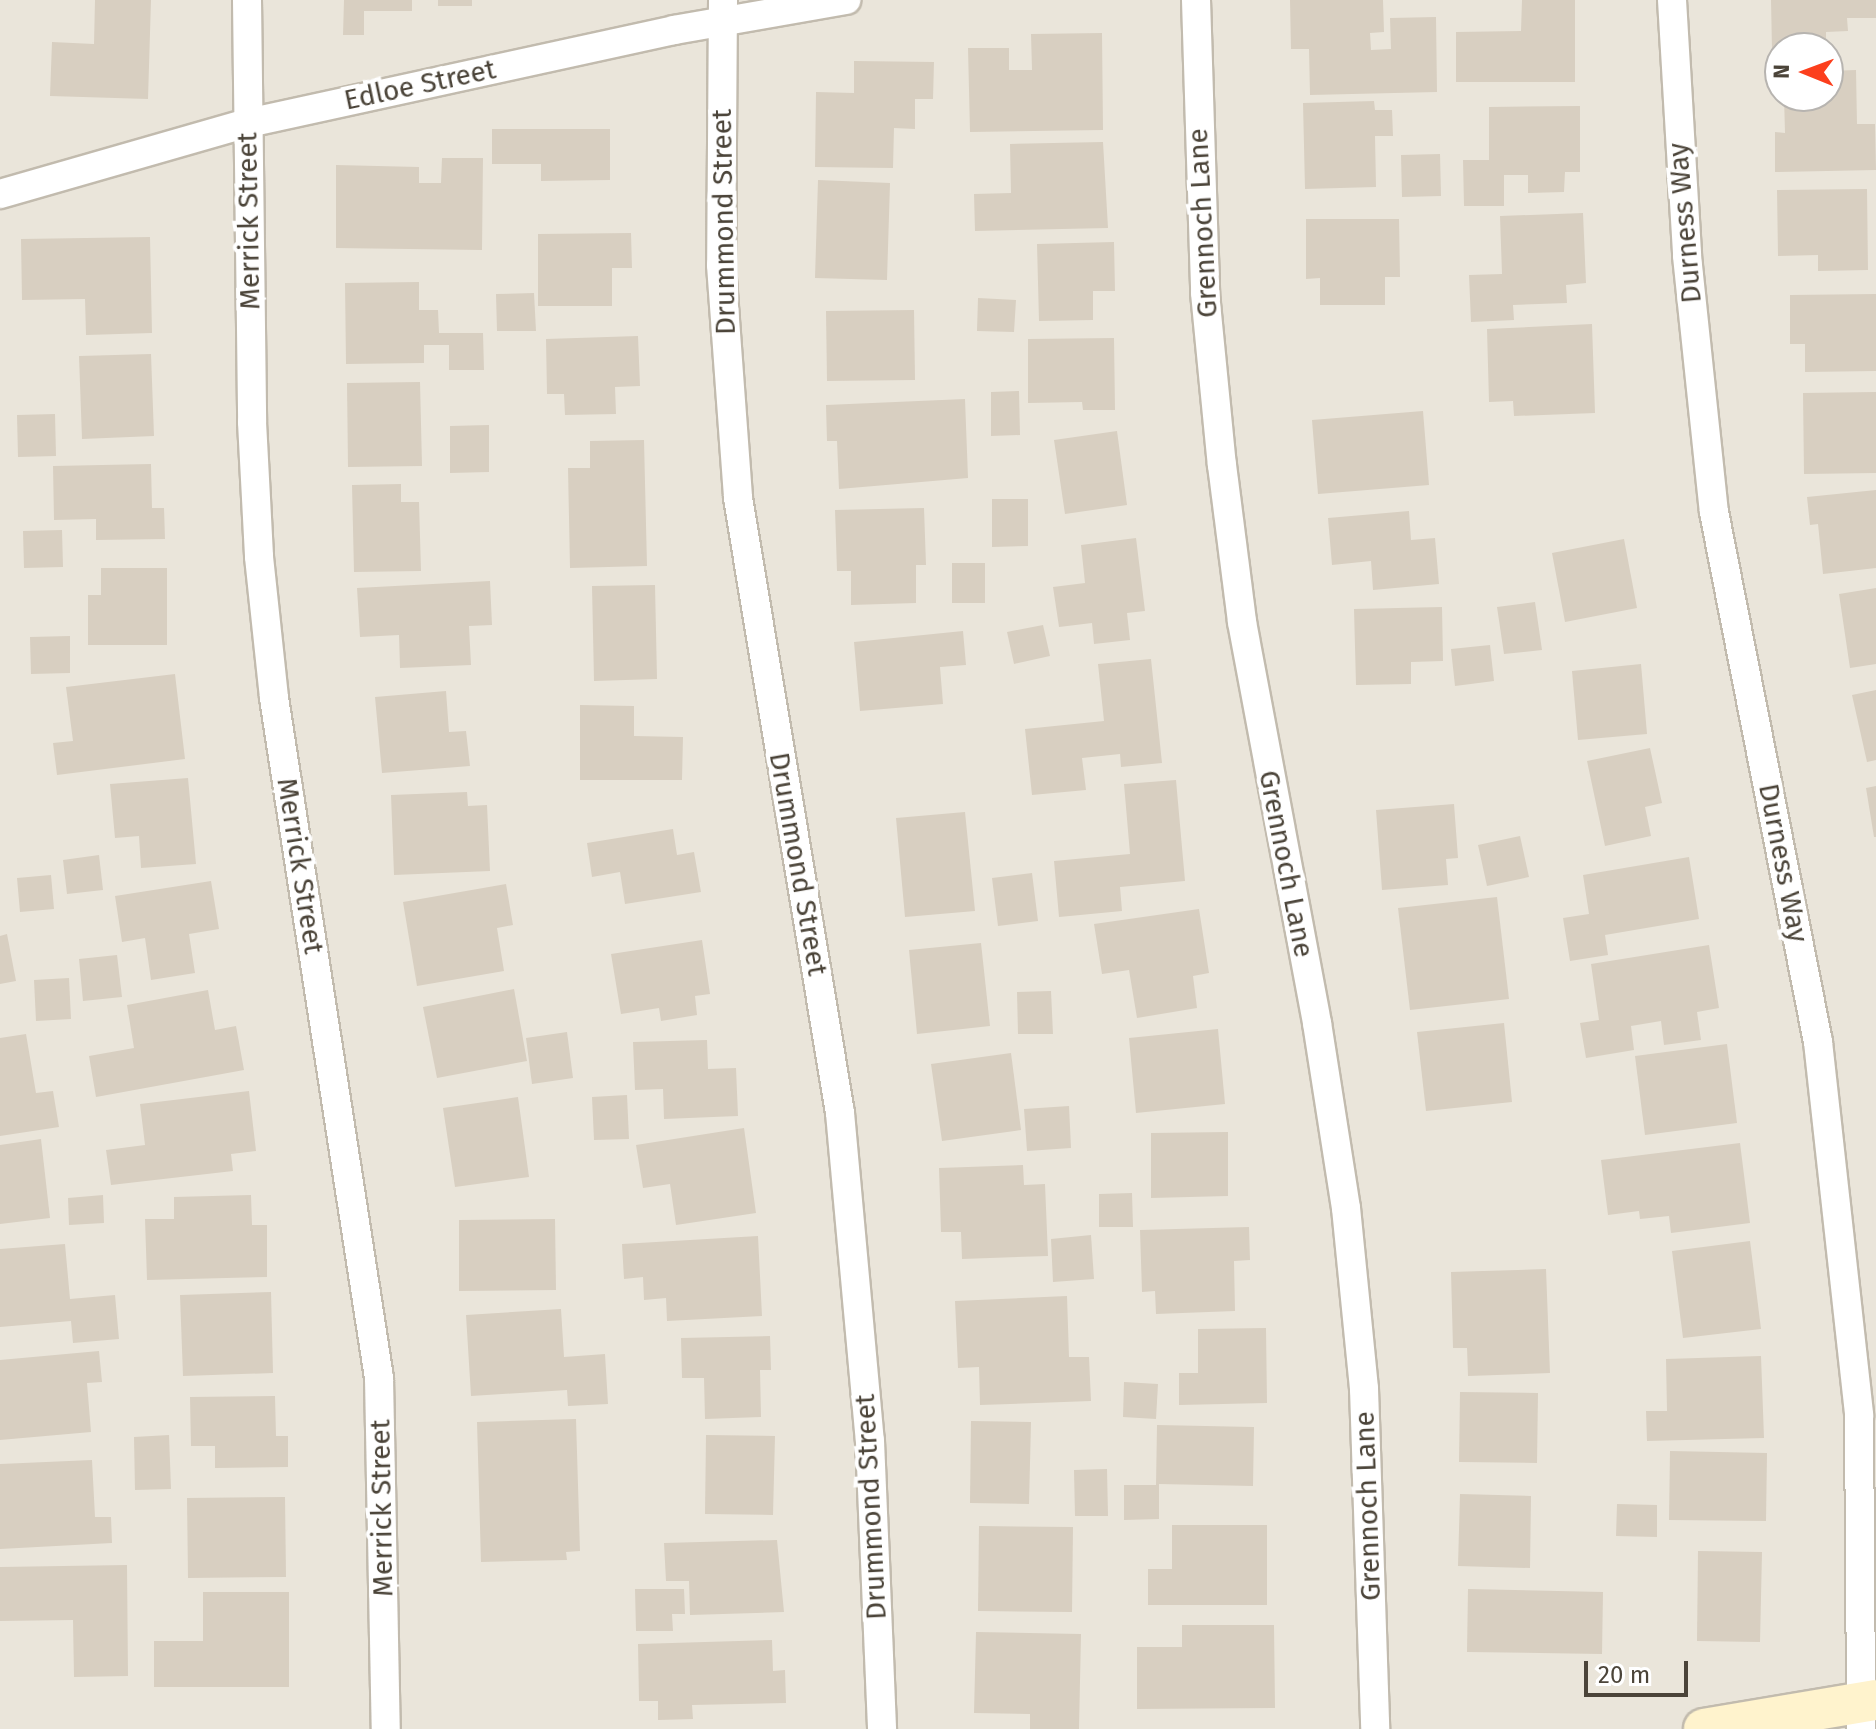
<!DOCTYPE html>
<style>
body{margin:0}
#map{position:relative;width:1876px;height:1729px;overflow:hidden;background:#f6f3ec;font-family:"Fira Sans",sans-serif}
div>[style]{position:absolute}
.residential>*{inset:0;background:#eae5da}
.building>*{inset:0;background:#d8cfc1}
.roads{filter:drop-shadow(2px 0 #c2bbae) drop-shadow(-2px 0 #c2bbae) drop-shadow(0 2px #c2bbae) drop-shadow(0 -2px #c2bbae)}
.street>*{height:28px;margin:-14px;padding:0 14px;transform-origin:14px;border-radius:14px;background:#fff}
.secondary>*{height:40px;margin:-20px;padding:0 20px;transform-origin:20px;border-radius:20px;background:#fff3cd}
span{translate:-50% -50%;white-space:nowrap;text-align:center;line-height:1.15;-webkit-text-stroke:8px #fff;paint-order:stroke}
.street-label{font-size:28px;color:#4b4439}
.north{position:absolute;left:1764px;top:32px;width:80px;height:80px;box-sizing:border-box;background:#fff;border:2px solid #b7b4b0;border-radius:50%;rotate:271deg;font-size:22px;font-weight:700;line-height:32px;text-align:center;color:#4b4439}
.north::after{content:'';display:block;margin:auto;width:28px;height:36px;background:#fc3f1d;clip-path:polygon(50% 0,100% 100%,50% 72%,0 100%)}
.scale{position:absolute;left:1584px;top:1661px;width:104px;height:36px;box-sizing:border-box;border:4px solid #4b4439;border-top:0;padding-left:10px;font-size:24px;line-height:28px;white-space:nowrap;color:#4b4439;-webkit-text-stroke:6px #fff;paint-order:stroke}
</style>
<div id="map">
<div class="residential">
<div style="clip-path:polygon(evenodd,0 0,1876px 0,1876px 1729px,0 1729px,0 0,1780px 48px,1828px 48px,1828px 96px,1780px 96px,1780px 48px)"></div>
</div>
<div class="building">
<div style="clip-path:polygon(95px 0,151px 0,148px 99px,50px 96px,52px 42px,94px 44px)"></div>
<div style="clip-path:polygon(344px 0,412px 0,412px 11px,364px 11px,364px 35px,343px 35px)"></div>
<div style="clip-path:polygon(438px 0,472px 0,472px 6px,438px 6px)"></div>
<div style="clip-path:polygon(1290px 0,1383px 0,1384px 32px,1370px 33px,1371px 50px,1391px 49px,1390px 18px,1436px 17px,1437px 92px,1310px 95px,1309px 49px,1291px 49px)"></div>
<div style="clip-path:polygon(1522px 0,1575px 0,1575px 82px,1456px 82px,1456px 32px,1521px 31px)"></div>
<div style="clip-path:polygon(1771px 0,1876px 0,1876px 18px,1847px 18px,1848px 31px,1826px 32px,1826px 48px,1772px 50px)"></div>
<div style="clip-path:polygon(1102px 33px,1103px 130px,970px 132px,968px 48px,1009px 48px,1009px 70px,1032px 70px,1031px 34px)"></div>
<div style="clip-path:polygon(854px 61px,934px 62px,933px 99px,915px 99px,915px 129px,894px 128px,893px 168px,815px 167px,816px 92px,854px 93px)"></div>
<div style="clip-path:polygon(1856px 70px,1857px 124px,1875px 124px,1876px 170px,1775px 172px,1775px 132px,1785px 133px,1784px 96px,1828px 96px,1828px 71px)"></div>
<div style="clip-path:polygon(1374px 101px,1375px 110px,1392px 110px,1393px 136px,1375px 136px,1376px 187px,1305px 189px,1303px 103px)"></div>
<div style="clip-path:polygon(1580px 106px,1580px 172px,1565px 172px,1564px 192px,1528px 193px,1528px 175px,1504px 175px,1504px 206px,1464px 206px,1463px 160px,1489px 160px,1489px 107px)"></div>
<div style="clip-path:polygon(492px 129px,610px 129px,610px 180px,541px 181px,541px 164px,492px 164px)"></div>
<div style="clip-path:polygon(1103px 142px,1108px 228px,975px 231px,974px 194px,1011px 193px,1010px 144px)"></div>
<div style="clip-path:polygon(1440px 154px,1441px 196px,1402px 197px,1401px 155px)"></div>
<div style="clip-path:polygon(442px 158px,483px 158px,482px 250px,336px 248px,336px 165px,419px 167px,419px 183px,441px 183px)"></div>
<div style="clip-path:polygon(818px 180px,890px 183px,887px 280px,815px 278px)"></div>
<div style="clip-path:polygon(1867px 189px,1868px 270px,1818px 271px,1818px 255px,1778px 256px,1777px 190px)"></div>
<div style="clip-path:polygon(1583px 213px,1586px 283px,1566px 285px,1567px 303px,1513px 305px,1514px 320px,1471px 322px,1469px 275px,1502px 274px,1500px 216px)"></div>
<div style="clip-path:polygon(1306px 219px,1399px 219px,1400px 277px,1385px 277px,1385px 305px,1320px 305px,1320px 278px,1306px 279px)"></div>
<div style="clip-path:polygon(631px 233px,632px 268px,612px 268px,612px 306px,538px 306px,538px 234px)"></div>
<div style="clip-path:polygon(150px 237px,152px 333px,86px 335px,85px 299px,22px 300px,21px 239px)"></div>
<div style="clip-path:polygon(1114px 242px,1115px 291px,1093px 291px,1093px 320px,1039px 321px,1037px 244px)"></div>
<div style="clip-path:polygon(419px 282px,419px 310px,438px 310px,439px 333px,483px 333px,484px 370px,449px 370px,449px 345px,424px 345px,424px 363px,346px 364px,345px 283px)"></div>
<div style="clip-path:polygon(534px 293px,536px 331px,497px 331px,496px 294px)"></div>
<div style="clip-path:polygon(1876px 294px,1876px 371px,1805px 372px,1805px 344px,1790px 344px,1790px 295px)"></div>
<div style="clip-path:polygon(978px 298px,1016px 300px,1014px 332px,977px 331px)"></div>
<div style="clip-path:polygon(914px 310px,915px 380px,827px 381px,826px 311px)"></div>
<div style="clip-path:polygon(1592px 324px,1595px 413px,1514px 416px,1513px 401px,1489px 402px,1487px 329px)"></div>
<div style="clip-path:polygon(638px 336px,640px 386px,615px 387px,616px 414px,565px 415px,564px 394px,547px 394px,546px 339px)"></div>
<div style="clip-path:polygon(1114px 338px,1115px 410px,1083px 410px,1082px 402px,1028px 403px,1028px 339px)"></div>
<div style="clip-path:polygon(151px 354px,154px 436px,82px 439px,79px 356px)"></div>
<div style="clip-path:polygon(420px 382px,422px 466px,348px 467px,347px 383px)"></div>
<div style="clip-path:polygon(1019px 391px,1020px 435px,991px 436px,991px 392px)"></div>
<div style="clip-path:polygon(1876px 392px,1876px 473px,1804px 474px,1803px 393px)"></div>
<div style="clip-path:polygon(965px 399px,968px 478px,839px 489px,837px 441px,827px 441px,826px 405px)"></div>
<div style="clip-path:polygon(1423px 411px,1429px 485px,1318px 494px,1312px 420px)"></div>
<div style="clip-path:polygon(55px 414px,56px 456px,18px 457px,17px 415px)"></div>
<div style="clip-path:polygon(489px 425px,489px 472px,450px 473px,450px 426px)"></div>
<div style="clip-path:polygon(1117px 431px,1127px 505px,1065px 514px,1054px 440px)"></div>
<div style="clip-path:polygon(644px 440px,647px 566px,570px 568px,568px 468px,590px 468px,590px 441px)"></div>
<div style="clip-path:polygon(151px 464px,152px 508px,164px 508px,165px 539px,96px 540px,96px 519px,54px 520px,53px 466px)"></div>
<div style="clip-path:polygon(401px 484px,401px 502px,419px 502px,421px 571px,354px 572px,352px 485px)"></div>
<div style="clip-path:polygon(1876px 490px,1876px 568px,1823px 574px,1818px 524px,1810px 525px,1807px 497px)"></div>
<div style="clip-path:polygon(992px 499px,1028px 499px,1028px 546px,992px 547px)"></div>
<div style="clip-path:polygon(924px 508px,926px 565px,916px 565px,916px 603px,851px 605px,851px 571px,837px 571px,835px 510px)"></div>
<div style="clip-path:polygon(1409px 511px,1411px 540px,1435px 538px,1439px 584px,1373px 590px,1371px 561px,1332px 565px,1328px 518px)"></div>
<div style="clip-path:polygon(62px 530px,63px 567px,24px 568px,23px 531px)"></div>
<div style="clip-path:polygon(1136px 538px,1145px 611px,1127px 613px,1130px 640px,1094px 644px,1092px 623px,1059px 627px,1053px 587px,1085px 583px,1081px 545px)"></div>
<div style="clip-path:polygon(1624px 539px,1637px 608px,1565px 622px,1552px 553px)"></div>
<div style="clip-path:polygon(952px 563px,985px 563px,985px 603px,952px 603px)"></div>
<div style="clip-path:polygon(101px 568px,167px 568px,167px 645px,88px 645px,88px 595px,101px 595px)"></div>
<div style="clip-path:polygon(490px 581px,492px 625px,469px 626px,471px 665px,400px 668px,399px 635px,360px 637px,357px 588px)"></div>
<div style="clip-path:polygon(655px 585px,657px 679px,594px 681px,592px 586px)"></div>
<div style="clip-path:polygon(1876px 588px,1876px 664px,1850px 668px,1839px 594px)"></div>
<div style="clip-path:polygon(1535px 602px,1542px 650px,1504px 654px,1497px 607px)"></div>
<div style="clip-path:polygon(1442px 607px,1443px 661px,1411px 662px,1411px 684px,1356px 685px,1354px 609px)"></div>
<div style="clip-path:polygon(1043px 625px,1050px 656px,1014px 664px,1007px 632px)"></div>
<div style="clip-path:polygon(963px 631px,966px 665px,940px 667px,943px 704px,860px 711px,854px 642px)"></div>
<div style="clip-path:polygon(70px 636px,70px 673px,31px 674px,30px 637px)"></div>
<div style="clip-path:polygon(1490px 645px,1494px 681px,1455px 686px,1451px 649px)"></div>
<div style="clip-path:polygon(1151px 659px,1162px 763px,1121px 767px,1120px 754px,1082px 758px,1086px 790px,1032px 795px,1025px 729px,1104px 721px,1098px 664px)"></div>
<div style="clip-path:polygon(1641px 664px,1647px 734px,1578px 740px,1572px 671px)"></div>
<div style="clip-path:polygon(175px 674px,185px 759px,57px 775px,53px 743px,73px 741px,66px 687px)"></div>
<div style="clip-path:polygon(1876px 690px,1876px 760px,1867px 762px,1852px 695px)"></div>
<div style="clip-path:polygon(446px 691px,449px 732px,466px 731px,470px 766px,382px 773px,375px 697px)"></div>
<div style="clip-path:polygon(580px 705px,634px 706px,634px 736px,683px 737px,682px 780px,580px 780px)"></div>
<div style="clip-path:polygon(1650px 748px,1662px 803px,1645px 807px,1651px 836px,1605px 846px,1587px 761px)"></div>
<div style="clip-path:polygon(188px 778px,196px 864px,141px 868px,139px 836px,115px 838px,110px 784px)"></div>
<div style="clip-path:polygon(1176px 780px,1185px 881px,1120px 887px,1122px 911px,1059px 917px,1054px 861px,1130px 854px,1124px 784px)"></div>
<div style="clip-path:polygon(1876px 786px,1876px 837px,1874px 837px,1866px 788px)"></div>
<div style="clip-path:polygon(467px 792px,468px 806px,487px 805px,490px 871px,394px 875px,391px 795px)"></div>
<div style="clip-path:polygon(1454px 804px,1458px 858px,1446px 859px,1448px 885px,1382px 890px,1376px 810px)"></div>
<div style="clip-path:polygon(965px 812px,975px 911px,905px 917px,896px 818px)"></div>
<div style="clip-path:polygon(673px 829px,677px 855px,694px 852px,701px 892px,625px 904px,620px 872px,592px 877px,587px 843px)"></div>
<div style="clip-path:polygon(1520px 836px,1529px 877px,1487px 886px,1478px 845px)"></div>
<div style="clip-path:polygon(99px 855px,103px 890px,67px 894px,63px 860px)"></div>
<div style="clip-path:polygon(1689px 857px,1699px 919px,1605px 935px,1608px 955px,1570px 961px,1563px 918px,1589px 914px,1583px 875px)"></div>
<div style="clip-path:polygon(1032px 873px,1038px 921px,998px 926px,992px 878px)"></div>
<div style="clip-path:polygon(51px 875px,54px 909px,20px 912px,17px 878px)"></div>
<div style="clip-path:polygon(211px 881px,219px 929px,189px 934px,195px 973px,151px 980px,145px 938px,122px 942px,115px 896px)"></div>
<div style="clip-path:polygon(506px 884px,513px 925px,497px 928px,504px 971px,417px 986px,403px 902px)"></div>
<div style="clip-path:polygon(1497px 897px,1509px 999px,1410px 1010px,1398px 908px)"></div>
<div style="clip-path:polygon(1199px 909px,1209px 973px,1193px 976px,1197px 1008px,1137px 1018px,1129px 970px,1102px 974px,1094px 924px)"></div>
<div style="clip-path:polygon(7px 934px,16px 981px,0 984px,0 936px)"></div>
<div style="clip-path:polygon(702px 940px,710px 994px,695px 996px,697px 1015px,661px 1021px,659px 1008px,621px 1014px,611px 954px)"></div>
<div style="clip-path:polygon(981px 943px,990px 1026px,917px 1034px,909px 950px)"></div>
<div style="clip-path:polygon(1709px 945px,1719px 1008px,1697px 1012px,1701px 1040px,1664px 1045px,1661px 1021px,1631px 1026px,1634px 1050px,1586px 1058px,1580px 1023px,1599px 1020px,1591px 964px)"></div>
<div style="clip-path:polygon(117px 955px,122px 997px,83px 1001px,79px 959px)"></div>
<div style="clip-path:polygon(69px 978px,71px 1019px,36px 1021px,34px 980px)"></div>
<div style="clip-path:polygon(514px 989px,527px 1061px,437px 1078px,423px 1007px)"></div>
<div style="clip-path:polygon(208px 990px,215px 1030px,236px 1026px,244px 1070px,96px 1097px,89px 1056px,134px 1048px,127px 1005px)"></div>
<div style="clip-path:polygon(1051px 991px,1053px 1034px,1018px 1034px,1017px 992px)"></div>
<div style="clip-path:polygon(1504px 1023px,1512px 1102px,1426px 1111px,1417px 1032px)"></div>
<div style="clip-path:polygon(1218px 1029px,1225px 1104px,1136px 1113px,1129px 1038px)"></div>
<div style="clip-path:polygon(567px 1032px,573px 1078px,532px 1084px,526px 1038px)"></div>
<div style="clip-path:polygon(26px 1034px,36px 1093px,53px 1091px,59px 1127px,0 1136px,0 1038px)"></div>
<div style="clip-path:polygon(707px 1040px,708px 1069px,736px 1068px,738px 1116px,664px 1119px,663px 1089px,635px 1090px,633px 1042px)"></div>
<div style="clip-path:polygon(1727px 1044px,1737px 1123px,1645px 1135px,1635px 1056px)"></div>
<div style="clip-path:polygon(1011px 1053px,1021px 1130px,942px 1141px,931px 1064px)"></div>
<div style="clip-path:polygon(249px 1091px,256px 1151px,231px 1154px,233px 1171px,111px 1185px,106px 1150px,145px 1145px,140px 1104px)"></div>
<div style="clip-path:polygon(627px 1095px,629px 1139px,594px 1140px,592px 1097px)"></div>
<div style="clip-path:polygon(518px 1097px,529px 1177px,455px 1187px,443px 1108px)"></div>
<div style="clip-path:polygon(1069px 1106px,1071px 1148px,1027px 1151px,1024px 1109px)"></div>
<div style="clip-path:polygon(744px 1128px,756px 1213px,676px 1225px,670px 1184px,643px 1188px,636px 1145px)"></div>
<div style="clip-path:polygon(1228px 1132px,1228px 1196px,1151px 1198px,1151px 1133px)"></div>
<div style="clip-path:polygon(41px 1139px,50px 1218px,0 1224px,0 1145px)"></div>
<div style="clip-path:polygon(1740px 1143px,1750px 1223px,1671px 1233px,1669px 1216px,1640px 1219px,1639px 1211px,1608px 1215px,1601px 1160px)"></div>
<div style="clip-path:polygon(1023px 1165px,1024px 1185px,1045px 1184px,1048px 1256px,962px 1259px,961px 1232px,941px 1232px,939px 1168px)"></div>
<div style="clip-path:polygon(1132px 1193px,1133px 1227px,1099px 1227px,1099px 1194px)"></div>
<div style="clip-path:polygon(103px 1195px,104px 1223px,69px 1225px,68px 1198px)"></div>
<div style="clip-path:polygon(251px 1195px,252px 1225px,267px 1225px,267px 1277px,147px 1280px,145px 1219px,174px 1219px,174px 1197px)"></div>
<div style="clip-path:polygon(555px 1219px,556px 1290px,459px 1291px,459px 1220px)"></div>
<div style="clip-path:polygon(1249px 1227px,1250px 1260px,1234px 1261px,1235px 1311px,1156px 1314px,1155px 1291px,1142px 1292px,1140px 1230px)"></div>
<div style="clip-path:polygon(1091px 1235px,1094px 1279px,1053px 1282px,1051px 1239px)"></div>
<div style="clip-path:polygon(758px 1236px,762px 1316px,667px 1321px,666px 1298px,644px 1300px,643px 1277px,624px 1279px,622px 1244px)"></div>
<div style="clip-path:polygon(1750px 1241px,1761px 1329px,1683px 1338px,1672px 1251px)"></div>
<div style="clip-path:polygon(65px 1244px,70px 1299px,115px 1295px,119px 1339px,73px 1343px,71px 1321px,0 1327px,0 1249px)"></div>
<div style="clip-path:polygon(1546px 1269px,1550px 1373px,1468px 1376px,1467px 1348px,1453px 1348px,1451px 1272px)"></div>
<div style="clip-path:polygon(271px 1292px,273px 1373px,183px 1376px,180px 1295px)"></div>
<div style="clip-path:polygon(1067px 1296px,1069px 1357px,1089px 1357px,1091px 1401px,980px 1405px,979px 1367px,958px 1368px,955px 1301px)"></div>
<div style="clip-path:polygon(561px 1309px,564px 1357px,605px 1354px,608px 1404px,568px 1406px,567px 1390px,471px 1396px,466px 1315px)"></div>
<div style="clip-path:polygon(1266px 1328px,1267px 1403px,1179px 1405px,1179px 1373px,1198px 1373px,1198px 1329px)"></div>
<div style="clip-path:polygon(770px 1336px,771px 1370px,760px 1370px,761px 1417px,705px 1419px,704px 1378px,682px 1378px,681px 1338px)"></div>
<div style="clip-path:polygon(99px 1351px,102px 1382px,87px 1383px,91px 1432px,0 1440px,0 1360px)"></div>
<div style="clip-path:polygon(1761px 1356px,1764px 1438px,1647px 1441px,1646px 1411px,1667px 1411px,1666px 1359px)"></div>
<div style="clip-path:polygon(1124px 1382px,1158px 1384px,1156px 1419px,1123px 1417px)"></div>
<div style="clip-path:polygon(1460px 1392px,1538px 1393px,1537px 1463px,1459px 1462px)"></div>
<div style="clip-path:polygon(275px 1396px,276px 1436px,288px 1436px,288px 1467px,215px 1468px,215px 1446px,191px 1446px,190px 1397px)"></div>
<div style="clip-path:polygon(576px 1419px,580px 1551px,566px 1552px,567px 1560px,481px 1562px,477px 1422px)"></div>
<div style="clip-path:polygon(971px 1421px,1031px 1422px,1029px 1504px,970px 1503px)"></div>
<div style="clip-path:polygon(1157px 1425px,1254px 1427px,1253px 1486px,1159px 1484px,1159px 1519px,1124px 1520px,1124px 1485px,1156px 1485px)"></div>
<div style="clip-path:polygon(169px 1435px,171px 1489px,135px 1490px,134px 1437px)"></div>
<div style="clip-path:polygon(706px 1435px,775px 1436px,773px 1515px,705px 1514px)"></div>
<div style="clip-path:polygon(1670px 1451px,1767px 1453px,1766px 1521px,1669px 1520px)"></div>
<div style="clip-path:polygon(92px 1460px,95px 1517px,111px 1517px,112px 1543px,0 1549px,0 1464px)"></div>
<div style="clip-path:polygon(1107px 1469px,1108px 1516px,1075px 1516px,1074px 1470px)"></div>
<div style="clip-path:polygon(1460px 1494px,1531px 1496px,1530px 1568px,1458px 1566px)"></div>
<div style="clip-path:polygon(285px 1497px,286px 1577px,188px 1578px,187px 1498px)"></div>
<div style="clip-path:polygon(1617px 1504px,1657px 1505px,1657px 1537px,1616px 1536px)"></div>
<div style="clip-path:polygon(1172px 1525px,1267px 1525px,1267px 1605px,1148px 1605px,1148px 1569px,1172px 1569px)"></div>
<div style="clip-path:polygon(979px 1526px,1073px 1527px,1072px 1612px,978px 1611px)"></div>
<div style="clip-path:polygon(777px 1540px,784px 1612px,690px 1615px,689px 1581px,666px 1581px,664px 1543px)"></div>
<div style="clip-path:polygon(1698px 1551px,1762px 1552px,1760px 1642px,1697px 1641px)"></div>
<div style="clip-path:polygon(127px 1565px,128px 1676px,74px 1677px,73px 1620px,0 1621px,0 1567px)"></div>
<div style="clip-path:polygon(635px 1589px,684px 1589px,685px 1614px,672px 1614px,673px 1631px,636px 1631px)"></div>
<div style="clip-path:polygon(1468px 1589px,1603px 1592px,1602px 1654px,1467px 1652px)"></div>
<div style="clip-path:polygon(203px 1592px,289px 1592px,289px 1687px,154px 1687px,154px 1641px,203px 1641px)"></div>
<div style="clip-path:polygon(1182px 1625px,1274px 1625px,1275px 1708px,1137px 1709px,1137px 1647px,1182px 1647px)"></div>
<div style="clip-path:polygon(976px 1632px,1081px 1634px,1079px 1729px,1030px 1729px,1030px 1714px,974px 1713px)"></div>
<div style="clip-path:polygon(772px 1640px,773px 1671px,785px 1670px,786px 1703px,692px 1705px,693px 1719px,658px 1720px,658px 1701px,639px 1701px,638px 1644px)"></div>
</div>
<div class="roads">
<div class="street">
<div style="left:247px;top:0;width:422px;rotate:89.3deg"></div>
<div style="left:252px;top:422px;width:135px;rotate:87deg"></div>
<div style="left:259px;top:557px;width:142px;rotate:83.9deg"></div>
<div style="left:274px;top:698px;width:688px;rotate:81.22deg"></div>
<div style="left:379px;top:1378px;width:351px;rotate:88.9deg"></div>
<div style="left:723px;top:0;width:265px;rotate:90.4deg"></div>
<div style="left:721px;top:265px;width:234px;rotate:85.8deg"></div>
<div style="left:738px;top:498px;width:623px;rotate:80.58deg"></div>
<div style="left:840px;top:1113px;width:329px;rotate:84.8deg"></div>
<div style="left:870px;top:1441px;width:288px;rotate:87.6deg"></div>
<div style="left:1196px;top:0;width:293px;rotate:88.2deg"></div>
<div style="left:1205px;top:293px;width:173px;rotate:84.4deg"></div>
<div style="left:1222px;top:465px;width:158px;rotate:82.7deg"></div>
<div style="left:1242px;top:622px;width:408px;rotate:79.4deg"></div>
<div style="left:1317px;top:1023px;width:187px;rotate:81.1deg"></div>
<div style="left:1346px;top:1208px;width:182px;rotate:84.3deg"></div>
<div style="left:1364px;top:1389px;width:340px;rotate:88.1deg"></div>
<div style="left:1672px;top:0;width:256px;rotate:86.6deg"></div>
<div style="left:1687px;top:256px;width:257px;rotate:84deg"></div>
<div style="left:1714px;top:512px;width:540px;rotate:78.9deg"></div>
<div style="left:1818px;top:1042px;width:375px;rotate:83.7deg"></div>
<div style="left:1859px;top:1415px;width:314px;rotate:89.6deg"></div>
<div style="left:0;top:194px;width:258px;rotate:-16deg"></div>
<div style="left:248px;top:123px;width:436px;rotate:-12.3deg"></div>
<div style="left:674px;top:30px;width:175px;rotate:-9.9deg"></div>
</div>
<div class="secondary">
<div style="left:1704px;top:1729px;width:174px;rotate:-9.6deg"></div>
</div>
</div>
<div class="street-label">
<span style="left:420px;top:85px;rotate:-12deg">Edloe Street</span>
<span style="left:249px;top:221px;rotate:-91deg">Merrick Street</span>
<span style="left:724px;top:222px;rotate:-91deg">Drummond Street</span>
<span style="left:1203px;top:223px;rotate:-93deg">Grennoch Lane</span>
<span style="left:1685px;top:223px;rotate:-95deg">Durness Way</span>
<span style="left:1783px;top:863px;rotate:79deg">Durness Way</span>
<span style="left:798px;top:864px;rotate:80deg">Drummond Street</span>
<span style="left:1286px;top:864px;rotate:79deg">Grennoch Lane</span>
<span style="left:300px;top:866px;rotate:81deg">Merrick Street</span>
<span style="left:1368px;top:1506px;rotate:-92deg">Grennoch Lane</span>
<span style="left:871px;top:1507px;rotate:-93deg">Drummond Street</span>
<span style="left:382px;top:1508px;rotate:-91deg">Merrick Street</span>
</div>
<div class="north">N</div>
<div class="scale">20 m</div>
</div>
